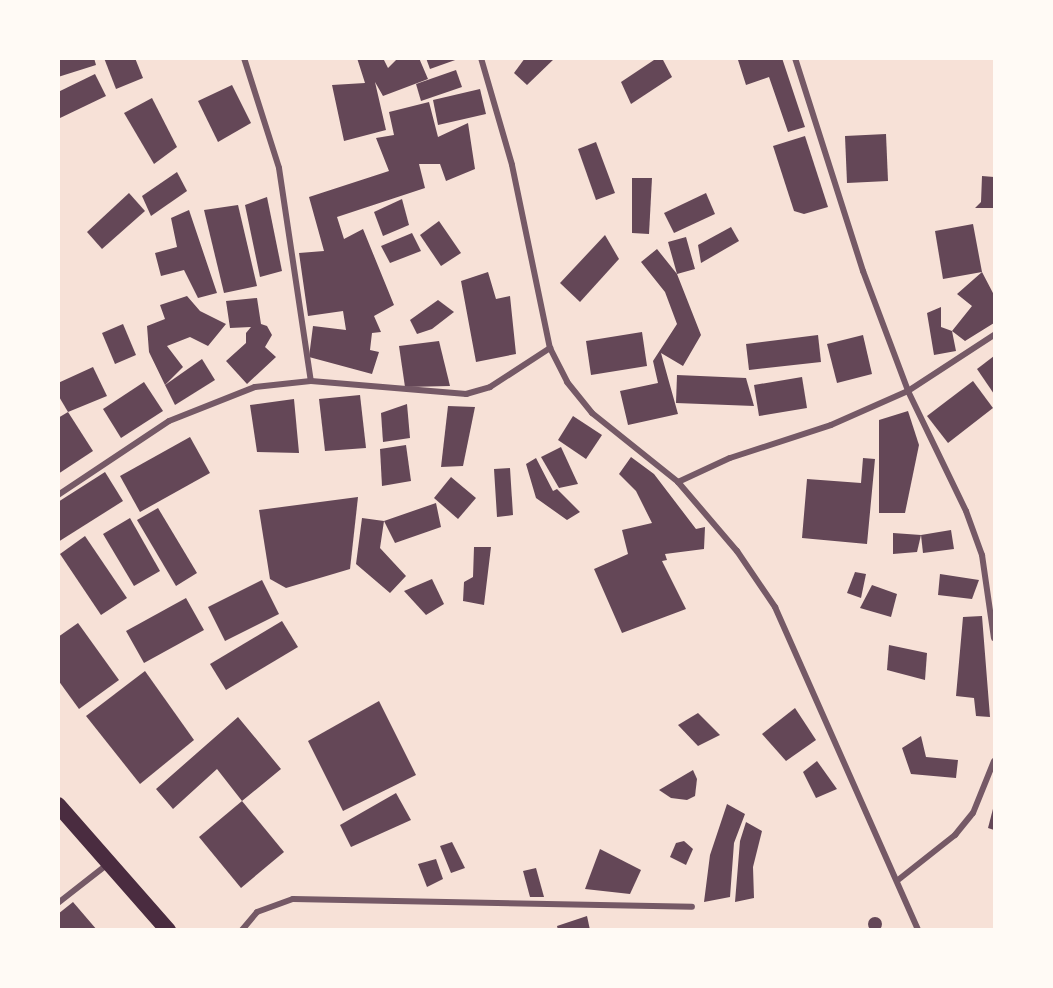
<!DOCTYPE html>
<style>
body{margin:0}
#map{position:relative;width:1053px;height:988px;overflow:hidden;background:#f7e1d7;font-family:Ubuntu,sans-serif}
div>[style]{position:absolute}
.building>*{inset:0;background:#644757}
.round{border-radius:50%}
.minor>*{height:6px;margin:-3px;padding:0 3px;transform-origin:3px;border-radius:3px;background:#755966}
.trunk>*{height:16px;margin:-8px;padding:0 8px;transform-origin:8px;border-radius:8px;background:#4a2c40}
span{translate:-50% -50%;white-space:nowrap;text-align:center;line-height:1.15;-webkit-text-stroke:6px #fffaf5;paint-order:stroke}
.frame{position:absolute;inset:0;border:60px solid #fffaf5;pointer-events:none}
</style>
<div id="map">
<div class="building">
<div style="clip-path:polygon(58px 58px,94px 58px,96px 65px,58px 77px)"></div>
<div style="clip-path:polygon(104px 58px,135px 58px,143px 78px,116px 89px)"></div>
<div style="clip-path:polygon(357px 58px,383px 58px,388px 68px,398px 58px,419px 58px,428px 79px,383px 96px,375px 82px,386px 130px,344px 141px,332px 85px,365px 83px)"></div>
<div style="clip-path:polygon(426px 58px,458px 58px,458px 59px,430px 69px)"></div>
<div style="clip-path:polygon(525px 58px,555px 58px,527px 85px,514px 73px)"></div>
<div style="clip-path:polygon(657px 58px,662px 58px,672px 77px,631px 104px,621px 82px)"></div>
<div style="clip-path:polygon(782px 58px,805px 127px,788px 132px,769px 77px,746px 85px,738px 60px)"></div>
<div style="clip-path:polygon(456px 70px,462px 87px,421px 101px,416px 84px)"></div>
<div style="clip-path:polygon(95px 74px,106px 96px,58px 119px,58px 92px)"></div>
<div style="clip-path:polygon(232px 85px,251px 123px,218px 142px,198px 101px)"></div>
<div style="clip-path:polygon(480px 89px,486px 114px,438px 125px,433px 100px)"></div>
<div style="clip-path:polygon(152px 98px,177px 147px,154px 164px,124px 113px)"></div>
<div style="clip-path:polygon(429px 102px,438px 137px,468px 123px,475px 169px,446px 181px,440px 164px,419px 164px,425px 188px,337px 217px,344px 239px,363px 229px,394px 305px,374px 316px,381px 332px,372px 333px,370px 350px,379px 352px,372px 374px,309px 357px,313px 326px,346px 330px,343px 311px,308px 316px,299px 253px,324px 251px,309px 197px,389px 171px,376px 138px,394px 135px,389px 112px)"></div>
<div style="clip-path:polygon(886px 134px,888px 181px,847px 183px,845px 136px)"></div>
<div style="clip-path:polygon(805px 136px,828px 207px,804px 214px,794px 211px,773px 146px)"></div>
<div style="clip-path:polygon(596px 142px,615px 193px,596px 200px,578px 149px)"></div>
<div style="clip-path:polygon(177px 172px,187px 191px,151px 216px,142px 196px)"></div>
<div style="clip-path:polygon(982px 176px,994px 177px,994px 208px,975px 208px,981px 202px)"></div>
<div style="clip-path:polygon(632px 178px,652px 178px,649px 234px,632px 233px)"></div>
<div style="clip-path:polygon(129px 193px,145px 211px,102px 249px,87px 232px)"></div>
<div style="clip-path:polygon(706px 193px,715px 214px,674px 233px,664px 213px)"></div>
<div style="clip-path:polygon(267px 197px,282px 271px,260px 277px,245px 205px)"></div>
<div style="clip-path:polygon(402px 199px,409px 225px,383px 236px,374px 212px)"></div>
<div style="clip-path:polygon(238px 205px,257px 286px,224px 293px,204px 210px)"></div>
<div style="clip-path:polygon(189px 210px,217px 293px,198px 298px,184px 270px,161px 276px,155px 253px,177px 247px,171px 218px)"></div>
<div style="clip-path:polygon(439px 221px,461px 253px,441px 266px,420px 235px)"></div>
<div style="clip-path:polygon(973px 224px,982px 272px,943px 279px,935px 231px)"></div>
<div style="clip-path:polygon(731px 227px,739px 241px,701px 263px,698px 245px)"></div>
<div style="clip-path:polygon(412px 233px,421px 251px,390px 263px,381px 246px)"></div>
<div style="clip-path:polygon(605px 235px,619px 259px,580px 302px,560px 283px)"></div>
<div style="clip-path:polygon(686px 237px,695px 269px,677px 274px,701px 335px,683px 366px,661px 353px,678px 414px,628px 425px,620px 391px,658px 383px,653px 361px,677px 324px,665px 292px,641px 262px,657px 249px,677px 274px,668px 242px)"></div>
<div style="clip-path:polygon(488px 272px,496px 299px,510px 296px,516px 354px,476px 362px,461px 281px)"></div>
<div style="clip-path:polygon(982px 272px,994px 295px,994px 323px,965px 341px,952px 331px,972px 306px,957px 294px)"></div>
<div style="clip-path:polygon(187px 296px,200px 311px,226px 324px,208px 346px,190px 337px,167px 346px,183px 367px,165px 385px,149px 352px,147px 326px,165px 319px,160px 305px)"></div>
<div style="clip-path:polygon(257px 298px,261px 324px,267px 326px,272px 335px,265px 347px,276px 357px,247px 384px,226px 361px,246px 343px,246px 333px,251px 327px,230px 328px,226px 301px)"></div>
<div style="clip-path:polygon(438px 300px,454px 312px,432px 329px,417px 334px,410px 320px)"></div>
<div style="clip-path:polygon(941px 307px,941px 327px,952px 331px,956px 351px,934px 355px,927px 313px)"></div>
<div style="clip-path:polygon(123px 324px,136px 355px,115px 364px,102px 333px)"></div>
<div style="clip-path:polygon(642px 332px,647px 366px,591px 375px,586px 341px)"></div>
<div style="clip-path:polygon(818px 335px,821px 362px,749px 370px,746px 344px)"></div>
<div style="clip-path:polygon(863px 335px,872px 374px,837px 383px,827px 344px)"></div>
<div style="clip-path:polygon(439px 341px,450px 386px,405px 387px,399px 346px)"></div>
<div style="clip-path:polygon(994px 356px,994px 394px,977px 369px)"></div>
<div style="clip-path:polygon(202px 359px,215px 380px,175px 405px,165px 385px)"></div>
<div style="clip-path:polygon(93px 367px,107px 396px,68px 412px,58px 395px,58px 383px)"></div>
<div style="clip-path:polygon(677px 375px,746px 378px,754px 406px,676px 403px)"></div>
<div style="clip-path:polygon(802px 377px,807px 408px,759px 416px,754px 385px)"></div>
<div style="clip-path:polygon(973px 381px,993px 408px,948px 443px,927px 416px)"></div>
<div style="clip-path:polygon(144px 382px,163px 411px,121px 438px,103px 409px)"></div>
<div style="clip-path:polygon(360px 395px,366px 448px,325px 451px,319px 399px)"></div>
<div style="clip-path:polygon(294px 399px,299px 453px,257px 452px,250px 405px)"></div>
<div style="clip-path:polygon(407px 404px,410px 438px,383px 442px,381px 413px)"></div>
<div style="clip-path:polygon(448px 406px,475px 407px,463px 466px,441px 467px)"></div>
<div style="clip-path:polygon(908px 411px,919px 445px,905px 513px,879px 513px,879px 420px)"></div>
<div style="clip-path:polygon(68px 412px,93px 451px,58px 474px,58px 418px)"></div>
<div style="clip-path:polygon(573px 416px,602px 435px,586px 459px,558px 440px)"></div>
<div style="clip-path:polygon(190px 437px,210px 473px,140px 512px,120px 476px)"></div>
<div style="clip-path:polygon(406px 445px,411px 481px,382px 486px,380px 449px)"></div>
<div style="clip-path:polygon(561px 447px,578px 484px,559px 488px,541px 457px)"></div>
<div style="clip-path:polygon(631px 457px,654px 474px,696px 529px,705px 527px,704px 549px,665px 554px,667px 560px,662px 561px,686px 609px,622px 633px,594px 569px,628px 554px,622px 530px,652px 523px,636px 491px,619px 474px)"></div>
<div style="clip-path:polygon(536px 458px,553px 491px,557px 489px,580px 512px,567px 520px,536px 498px,526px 464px)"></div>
<div style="clip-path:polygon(863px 458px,875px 459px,867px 544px,802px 538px,807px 479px,861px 483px)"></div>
<div style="clip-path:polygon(510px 468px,513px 515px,497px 517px,494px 469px)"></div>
<div style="clip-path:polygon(105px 472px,123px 501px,58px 542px,58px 502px)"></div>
<div style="clip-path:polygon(451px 477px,476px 498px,458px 519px,434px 498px)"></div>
<div style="clip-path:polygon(358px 497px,350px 569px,286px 588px,270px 579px,259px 510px)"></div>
<div style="clip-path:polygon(436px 503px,441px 527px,395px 543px,384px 521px,380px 548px,406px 576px,390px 593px,356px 564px,362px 518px,384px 521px)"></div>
<div style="clip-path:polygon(158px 508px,197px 573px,176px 586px,137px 520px)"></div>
<div style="clip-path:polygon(130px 518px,160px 571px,134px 586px,103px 534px)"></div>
<div style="clip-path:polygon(951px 530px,954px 549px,923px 553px,921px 535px)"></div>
<div style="clip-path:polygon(893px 533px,921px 535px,917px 552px,893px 554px)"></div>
<div style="clip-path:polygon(85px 536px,127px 598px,101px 615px,60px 554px)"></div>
<div style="clip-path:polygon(474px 547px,491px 547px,484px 605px,463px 601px,464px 582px,473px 577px)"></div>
<div style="clip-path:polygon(855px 572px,866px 574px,861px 598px,847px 593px)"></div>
<div style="clip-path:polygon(940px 574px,979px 580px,972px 599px,938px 595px)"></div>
<div style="clip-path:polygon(432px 579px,444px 604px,426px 615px,404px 591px)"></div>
<div style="clip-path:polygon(262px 580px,279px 614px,225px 641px,208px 607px)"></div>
<div style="clip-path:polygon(872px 585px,897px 594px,891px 617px,860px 608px)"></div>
<div style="clip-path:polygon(186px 598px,204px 630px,144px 663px,126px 631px)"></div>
<div style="clip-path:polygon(982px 616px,990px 717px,976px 716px,974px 698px,956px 696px,963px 617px)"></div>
<div style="clip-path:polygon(282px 621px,298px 647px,226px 690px,210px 664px)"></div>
<div style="clip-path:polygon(78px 623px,119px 680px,79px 709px,58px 680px,58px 637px)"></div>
<div style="clip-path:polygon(889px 645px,927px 653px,925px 680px,887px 670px)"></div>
<div style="clip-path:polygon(145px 671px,194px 740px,140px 784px,86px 716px)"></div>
<div style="clip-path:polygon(379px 701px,416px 775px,343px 811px,308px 741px)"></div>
<div style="clip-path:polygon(795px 708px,816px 740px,786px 761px,762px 734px)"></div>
<div style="clip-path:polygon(698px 713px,720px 735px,698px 746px,678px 725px)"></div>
<div style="clip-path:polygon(238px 717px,281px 769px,242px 801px,217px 769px,173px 809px,156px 789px)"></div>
<div style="clip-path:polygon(921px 736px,926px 757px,958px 760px,956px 778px,911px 774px,902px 748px)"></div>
<div style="clip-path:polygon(817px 761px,837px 789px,816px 798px,803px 772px)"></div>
<div style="clip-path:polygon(693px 770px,697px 779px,695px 796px,687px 800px,671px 798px,659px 790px)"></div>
<div style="clip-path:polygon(396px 793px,411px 820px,351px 847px,340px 825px)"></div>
<div style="clip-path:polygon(242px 801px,284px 852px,241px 888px,199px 837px)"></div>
<div style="clip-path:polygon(727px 804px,745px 814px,734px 843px,730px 897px,704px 902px,710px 855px)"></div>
<div style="clip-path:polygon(994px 805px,994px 830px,988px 828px)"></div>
<div style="clip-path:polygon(746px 822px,762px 831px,753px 867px,754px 898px,735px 902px,740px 841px)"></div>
<div style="clip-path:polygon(684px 841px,693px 849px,686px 865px,670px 857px,676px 843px)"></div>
<div style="clip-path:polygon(452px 842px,465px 868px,451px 873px,440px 846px)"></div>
<div style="clip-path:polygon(600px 849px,641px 870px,630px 894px,585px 889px)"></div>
<div style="clip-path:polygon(436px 859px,443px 879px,427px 887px,418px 864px)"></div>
<div style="clip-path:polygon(536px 868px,544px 897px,530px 897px,523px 871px)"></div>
<div style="clip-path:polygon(73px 902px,97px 930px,58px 930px,58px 914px)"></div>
<div style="clip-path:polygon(587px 916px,590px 930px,558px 930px,557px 926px)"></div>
<div class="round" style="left:868px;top:917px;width:14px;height:14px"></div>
</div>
<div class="minor">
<div style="left:244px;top:58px;width:115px;rotate:72.3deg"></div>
<div style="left:279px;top:168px;width:215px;rotate:81.5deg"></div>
<div style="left:481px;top:58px;width:111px;rotate:73.8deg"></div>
<div style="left:512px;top:165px;width:187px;rotate:78.3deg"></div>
<div style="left:550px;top:348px;width:38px;rotate:63deg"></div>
<div style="left:567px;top:382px;width:40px;rotate:51deg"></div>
<div style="left:592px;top:413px;width:110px;rotate:38.7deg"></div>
<div style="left:678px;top:482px;width:91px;rotate:49.5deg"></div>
<div style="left:737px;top:551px;width:68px;rotate:55.8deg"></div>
<div style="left:775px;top:607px;width:353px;rotate:66.1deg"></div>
<div style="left:795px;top:58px;width:224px;rotate:72.3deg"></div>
<div style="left:863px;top:271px;width:128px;rotate:69.4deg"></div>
<div style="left:908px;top:391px;width:133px;rotate:64.2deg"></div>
<div style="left:966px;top:511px;width:47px;rotate:70deg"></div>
<div style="left:982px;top:555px;width:84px;rotate:81.8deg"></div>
<div style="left:678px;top:482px;width:57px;rotate:-24.8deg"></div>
<div style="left:730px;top:458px;width:106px;rotate:-18.1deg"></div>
<div style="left:831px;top:425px;width:84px;rotate:-23.8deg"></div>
<div style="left:908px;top:391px;width:103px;rotate:-33.1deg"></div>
<div style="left:58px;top:495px;width:133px;rotate:-33.7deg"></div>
<div style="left:169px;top:421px;width:92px;rotate:-21.6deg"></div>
<div style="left:255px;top:387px;width:56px;rotate:-6.1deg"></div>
<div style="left:311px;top:381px;width:156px;rotate:4.8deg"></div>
<div style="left:466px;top:394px;width:25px;rotate:-16deg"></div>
<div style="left:490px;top:387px;width:72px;rotate:-33deg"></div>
<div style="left:898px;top:880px;width:73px;rotate:-38.3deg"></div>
<div style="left:955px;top:835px;width:28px;rotate:-51deg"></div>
<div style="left:973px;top:813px;width:56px;rotate:-68deg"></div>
<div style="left:58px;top:903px;width:63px;rotate:-38deg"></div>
<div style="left:242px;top:930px;width:23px;rotate:-50deg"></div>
<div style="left:257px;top:912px;width:38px;rotate:-20deg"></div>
<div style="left:293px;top:899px;width:399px;rotate:1.1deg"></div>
</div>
<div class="trunk">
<div style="left:58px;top:805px;width:167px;rotate:48.7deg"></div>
</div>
<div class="frame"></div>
</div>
